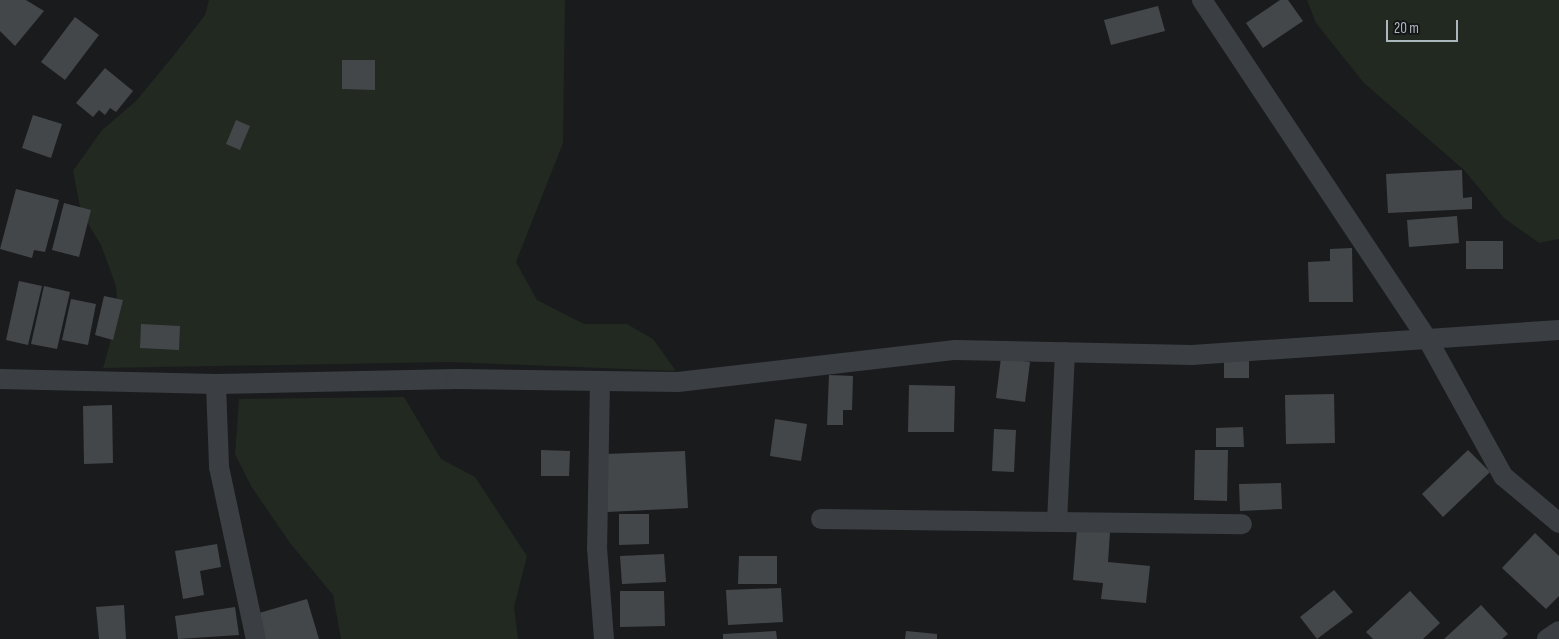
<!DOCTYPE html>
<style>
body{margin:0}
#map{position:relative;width:1559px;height:639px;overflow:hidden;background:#1a1b1d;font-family:"Sofia Sans Condensed",sans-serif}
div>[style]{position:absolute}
.green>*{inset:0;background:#212920}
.building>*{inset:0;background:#44474a}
.minor>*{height:20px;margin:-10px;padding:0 10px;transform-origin:10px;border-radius:10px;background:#3b3e42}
span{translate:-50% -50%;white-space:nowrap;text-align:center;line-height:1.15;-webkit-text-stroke:4px #151618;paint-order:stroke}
.scale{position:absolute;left:1386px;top:20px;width:72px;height:22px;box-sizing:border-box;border:2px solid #acb7bd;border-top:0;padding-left:6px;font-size:15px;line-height:18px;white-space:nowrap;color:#acb7bd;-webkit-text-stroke:4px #151618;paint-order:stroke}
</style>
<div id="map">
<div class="green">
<div style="clip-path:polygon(209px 0,565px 0,563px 143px,516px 262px,537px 300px,584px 324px,627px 324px,653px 339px,676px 371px,450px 362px,103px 368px,118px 314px,116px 286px,101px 245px,81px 212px,73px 171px,102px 130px,136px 101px,174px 55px,205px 15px)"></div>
<div style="clip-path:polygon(1307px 0,1559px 0,1559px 239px,1539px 243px,1504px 218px,1464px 170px,1364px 83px,1316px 23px)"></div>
<div style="clip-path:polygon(404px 397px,441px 459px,475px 477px,527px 556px,514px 607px,518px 639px,341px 639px,333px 595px,290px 543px,251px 486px,235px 454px,239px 399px)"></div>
</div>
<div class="building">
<div style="clip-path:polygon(0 0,26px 0,44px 11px,15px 46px,0 31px)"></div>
<div style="clip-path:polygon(1280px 0,1288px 0,1303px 21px,1263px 48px,1246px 23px)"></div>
<div style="clip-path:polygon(1158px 6px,1165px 31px,1111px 45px,1104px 20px)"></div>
<div style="clip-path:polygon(75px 17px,99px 35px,65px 80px,41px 62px)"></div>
<div style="clip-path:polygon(342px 60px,375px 60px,375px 90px,342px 89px)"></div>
<div style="clip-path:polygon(105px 68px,133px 91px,116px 112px,110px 108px,105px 115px,99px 110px,93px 117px,76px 103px)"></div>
<div style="clip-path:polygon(33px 115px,62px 124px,51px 158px,22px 148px)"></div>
<div style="clip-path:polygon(236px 120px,250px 126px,240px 150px,226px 144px)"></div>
<div style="clip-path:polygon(1462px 170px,1463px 198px,1472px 197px,1472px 209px,1388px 213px,1386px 174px)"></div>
<div style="clip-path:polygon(16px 189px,59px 200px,45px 252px,34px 250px,32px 258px,0 249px)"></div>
<div style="clip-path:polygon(64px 203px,91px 210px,79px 257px,52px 250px)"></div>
<div style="clip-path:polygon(1457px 216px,1459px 243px,1409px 247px,1407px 220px)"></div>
<div style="clip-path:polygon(1466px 241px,1503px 241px,1503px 269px,1466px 269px)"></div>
<div style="clip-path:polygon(1352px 248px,1353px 302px,1309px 302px,1308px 262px,1330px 261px,1330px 249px)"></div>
<div style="clip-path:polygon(19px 281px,42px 286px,28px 345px,6px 340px)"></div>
<div style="clip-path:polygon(44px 286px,70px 292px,57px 349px,31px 344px)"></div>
<div style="clip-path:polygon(104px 296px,123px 300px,113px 340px,95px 335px)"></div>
<div style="clip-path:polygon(71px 299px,96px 304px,88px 345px,62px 340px)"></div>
<div style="clip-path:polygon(141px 324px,180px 326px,179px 350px,140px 348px)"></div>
<div style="clip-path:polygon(1001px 358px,1030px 362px,1025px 402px,996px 398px)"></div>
<div style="clip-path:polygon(1224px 359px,1249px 359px,1249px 378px,1224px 378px)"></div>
<div style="clip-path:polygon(829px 375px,853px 376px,852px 410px,843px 410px,843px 425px,827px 425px)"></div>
<div style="clip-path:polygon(909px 385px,955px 386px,954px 432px,908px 432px)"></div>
<div style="clip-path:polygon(1334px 394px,1335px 443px,1286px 444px,1285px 395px)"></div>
<div style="clip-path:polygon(112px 405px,113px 463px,84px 464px,83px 406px)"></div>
<div style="clip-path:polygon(775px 419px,807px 424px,801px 461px,770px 456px)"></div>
<div style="clip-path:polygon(1243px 427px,1244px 447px,1216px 447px,1216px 428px)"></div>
<div style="clip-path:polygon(994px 429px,1016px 430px,1014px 472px,992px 471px)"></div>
<div style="clip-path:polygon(541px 450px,570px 451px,569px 476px,541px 476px)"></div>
<div style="clip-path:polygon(1195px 450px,1228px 450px,1227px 501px,1194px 500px)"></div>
<div style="clip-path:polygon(1468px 450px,1490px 472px,1443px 517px,1422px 494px)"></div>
<div style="clip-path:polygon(685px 451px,688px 508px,607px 512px,605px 454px)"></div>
<div style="clip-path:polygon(1281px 483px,1282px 509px,1240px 511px,1239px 484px)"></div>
<div style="clip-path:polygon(619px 514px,649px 514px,649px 544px,619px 545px)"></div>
<div style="clip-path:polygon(1077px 529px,1110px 532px,1108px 562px,1150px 566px,1146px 603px,1101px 599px,1103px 583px,1073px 580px)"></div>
<div style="clip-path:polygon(1535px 533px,1559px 556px,1559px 596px,1546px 609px,1502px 568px)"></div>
<div style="clip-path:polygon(217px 544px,221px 567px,200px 571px,204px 595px,183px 599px,175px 551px)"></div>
<div style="clip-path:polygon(664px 554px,666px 582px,622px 584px,620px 556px)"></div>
<div style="clip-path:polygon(739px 556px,777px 556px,777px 584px,738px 584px)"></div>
<div style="clip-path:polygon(781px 588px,783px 622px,728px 625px,726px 590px)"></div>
<div style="clip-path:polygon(1334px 590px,1353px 612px,1317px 639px,1300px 617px)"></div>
<div style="clip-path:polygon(620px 591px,664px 591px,665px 626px,620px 627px)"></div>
<div style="clip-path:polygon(1410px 591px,1440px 623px,1423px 639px,1373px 639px,1366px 632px)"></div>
<div style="clip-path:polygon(307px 599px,319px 639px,260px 639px,252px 615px)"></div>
<div style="clip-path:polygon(124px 605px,126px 639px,99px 639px,96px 607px)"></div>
<div style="clip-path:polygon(1481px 605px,1508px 634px,1502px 639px,1444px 639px)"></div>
<div style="clip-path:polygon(235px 607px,239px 635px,178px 639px,175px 616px)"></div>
<div style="clip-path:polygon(776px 631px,777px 639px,723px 639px,723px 634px)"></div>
<div style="clip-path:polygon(906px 631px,937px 634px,937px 639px,905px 639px)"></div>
</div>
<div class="minor">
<div style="left:1202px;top:0;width:408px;rotate:56.4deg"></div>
<div style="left:1428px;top:340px;width:155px;rotate:61.1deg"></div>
<div style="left:1503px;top:476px;width:73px;rotate:40deg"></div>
<div style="left:0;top:379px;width:216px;rotate:1.3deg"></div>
<div style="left:216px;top:384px;width:241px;rotate:-1.2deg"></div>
<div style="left:457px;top:379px;width:221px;rotate:0.8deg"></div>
<div style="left:678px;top:382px;width:279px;rotate:-6.6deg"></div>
<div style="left:955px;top:350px;width:237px;rotate:1.2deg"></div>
<div style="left:1192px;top:355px;width:368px;rotate:-3.9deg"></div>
<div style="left:600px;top:381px;width:167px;rotate:91deg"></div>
<div style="left:597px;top:548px;width:91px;rotate:85.6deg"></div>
<div style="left:216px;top:384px;width:83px;rotate:87.9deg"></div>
<div style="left:219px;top:467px;width:176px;rotate:77.9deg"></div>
<div style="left:821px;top:519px;width:421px;rotate:0.7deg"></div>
<div style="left:1057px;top:522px;width:170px;rotate:-87.3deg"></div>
<div style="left:1547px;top:639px;width:14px;rotate:-34deg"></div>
</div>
<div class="scale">20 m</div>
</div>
